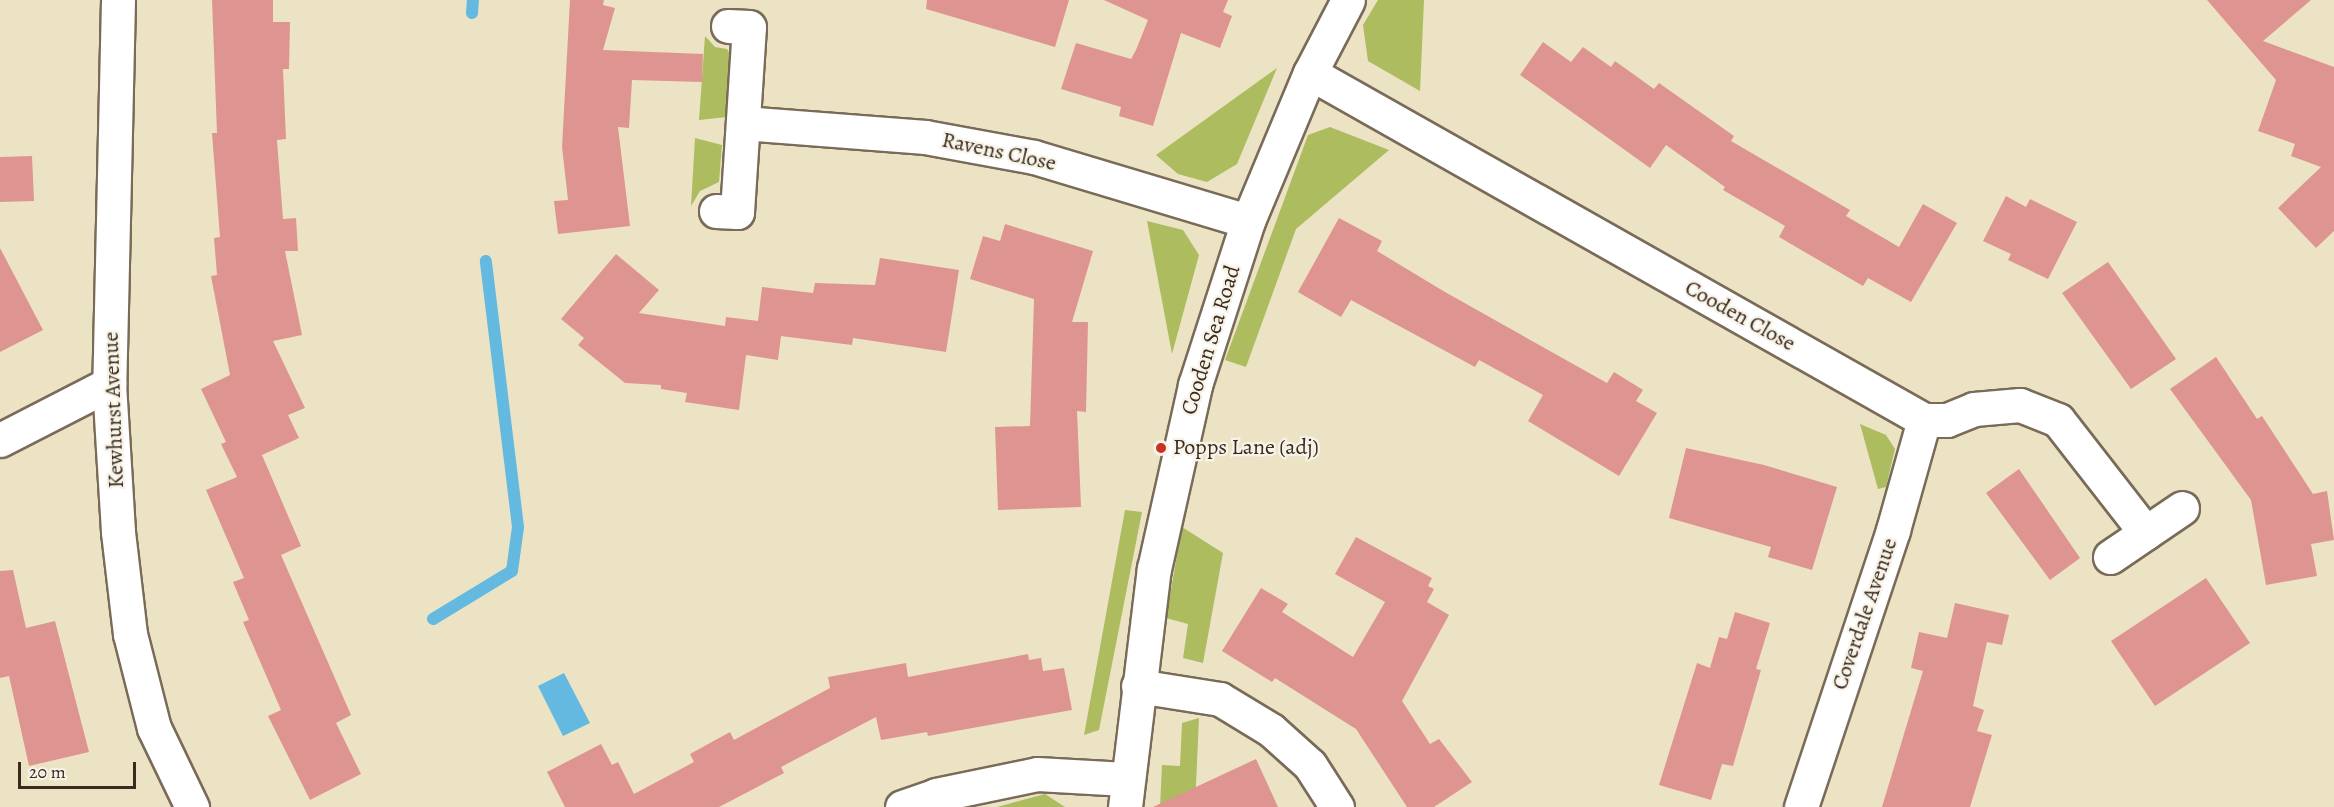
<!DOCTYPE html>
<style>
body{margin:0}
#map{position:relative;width:2334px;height:807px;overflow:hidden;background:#ece3c5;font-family:Alegreya,serif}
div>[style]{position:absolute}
.green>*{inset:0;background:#acbc5f}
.water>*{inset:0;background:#63b9df}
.stream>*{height:12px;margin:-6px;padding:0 6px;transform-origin:6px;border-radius:6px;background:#63b9df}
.building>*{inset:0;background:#de9491}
.roads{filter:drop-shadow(2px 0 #796b58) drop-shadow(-2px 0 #796b58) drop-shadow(0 2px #796b58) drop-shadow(0 -2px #796b58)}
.minor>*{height:33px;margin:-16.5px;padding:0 16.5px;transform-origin:16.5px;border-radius:16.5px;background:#fff}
.secondary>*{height:33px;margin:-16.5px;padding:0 16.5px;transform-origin:16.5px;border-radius:16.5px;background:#fff}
.dots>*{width:16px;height:16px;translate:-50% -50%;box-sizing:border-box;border:3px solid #f7f3e8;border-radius:50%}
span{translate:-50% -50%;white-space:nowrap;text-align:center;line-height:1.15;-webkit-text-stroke:4.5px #f7f3e8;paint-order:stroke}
.street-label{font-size:22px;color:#3b2a1e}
.poi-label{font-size:22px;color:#3b2a1e}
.left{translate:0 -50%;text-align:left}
.scale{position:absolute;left:18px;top:762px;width:118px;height:27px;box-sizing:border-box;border:3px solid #3b2a1e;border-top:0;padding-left:8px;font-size:18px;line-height:21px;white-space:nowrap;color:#3b2a1e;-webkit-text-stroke:4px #f7f3e8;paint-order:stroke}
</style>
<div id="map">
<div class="green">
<div style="clip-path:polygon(1378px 0,1424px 0,1420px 91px,1368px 61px,1363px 25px)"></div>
<div style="clip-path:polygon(705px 36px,715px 47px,727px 49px,732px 57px,727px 117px,699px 120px)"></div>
<div style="clip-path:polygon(1277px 68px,1237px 164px,1207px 182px,1178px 174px,1156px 155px)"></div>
<div style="clip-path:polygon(1330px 127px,1389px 150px,1296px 229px,1246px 367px,1225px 360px,1308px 135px)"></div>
<div style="clip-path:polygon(695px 138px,722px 145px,719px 182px,700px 191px,691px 206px)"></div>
<div style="clip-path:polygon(1147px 221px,1183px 230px,1199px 255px,1172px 354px)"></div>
<div style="clip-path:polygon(1860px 424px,1886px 435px,1895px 449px,1886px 487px,1878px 489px)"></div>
<div style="clip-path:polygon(1125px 510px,1142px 512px,1099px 730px,1084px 735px)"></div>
<div style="clip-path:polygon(1182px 527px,1223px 553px,1203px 663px,1183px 658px,1188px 624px,1166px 618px)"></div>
<div style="clip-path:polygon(1199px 718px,1195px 807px,1160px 807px,1162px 765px,1180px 766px,1182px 723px)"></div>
<div style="clip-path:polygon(1045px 794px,1065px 807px,997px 807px)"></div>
</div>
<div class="water">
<div style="clip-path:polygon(564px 673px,590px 723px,563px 736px,538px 686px)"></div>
</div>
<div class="stream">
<div style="left:472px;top:13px;width:13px;rotate:-86deg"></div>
<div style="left:433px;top:619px;width:92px;rotate:-31.3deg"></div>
<div style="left:512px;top:571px;width:44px;rotate:-82.2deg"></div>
<div style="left:518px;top:527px;width:268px;rotate:-96.9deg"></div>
</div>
<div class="building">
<div style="clip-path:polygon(212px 0,273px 0,273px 22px,290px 22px,289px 69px,283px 69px,286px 139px,277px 140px,283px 219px,296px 218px,298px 251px,285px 251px,302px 335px,273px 341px,305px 408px,288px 415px,299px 438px,262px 455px,301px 546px,281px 555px,351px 715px,336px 723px,361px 774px,310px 800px,268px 716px,281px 710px,243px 622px,249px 620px,233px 582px,244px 578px,206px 490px,237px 477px,221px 444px,226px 442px,201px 389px,230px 375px,211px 276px,217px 275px,214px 238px,220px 237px,212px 133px,217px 133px)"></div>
<div style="clip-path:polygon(570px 0,604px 0,603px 5px,615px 8px,603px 50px,703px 54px,702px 82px,632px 80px,629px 128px,618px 127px,630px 226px,558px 234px,554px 201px,568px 200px,562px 147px)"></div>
<div style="clip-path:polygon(927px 0,1069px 0,1055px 47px,926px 9px)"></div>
<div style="clip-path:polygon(1104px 0,1228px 0,1223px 12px,1232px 16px,1220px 48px,1181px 33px,1153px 126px,1119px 116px,1121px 107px,1061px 89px,1076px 43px,1131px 59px,1136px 50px,1148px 20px)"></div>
<div style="clip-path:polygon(2207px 0,2311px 0,2263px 41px,2334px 67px,2334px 231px,2316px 248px,2278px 208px,2321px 167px,2291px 156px,2295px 144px,2258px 131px,2276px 80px)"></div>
<div style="clip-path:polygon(1543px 42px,1571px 62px,1583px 47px,1611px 67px,1615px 61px,1654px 89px,1659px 83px,1734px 136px,1731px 141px,1850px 210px,1846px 216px,1899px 247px,1923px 204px,1957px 223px,1911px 302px,1868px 278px,1863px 286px,1779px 237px,1785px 226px,1723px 190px,1725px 187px,1666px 145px,1650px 168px,1520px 75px)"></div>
<div style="clip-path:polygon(32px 156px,34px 201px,0 202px,0 157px)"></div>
<div style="clip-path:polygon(2006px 196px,2026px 207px,2030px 199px,2077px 222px,2048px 279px,2008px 260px,2011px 254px,1983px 241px)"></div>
<div style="clip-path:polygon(1339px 218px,1382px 241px,1377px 251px,1445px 292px,1607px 383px,1614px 372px,1643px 390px,1636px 401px,1657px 413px,1619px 476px,1528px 421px,1543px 395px,1479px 360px,1475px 367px,1351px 300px,1341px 317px,1298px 292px)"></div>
<div style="clip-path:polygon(1005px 224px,1093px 251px,1072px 322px,1088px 322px,1086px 412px,1077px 411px,1081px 507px,998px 510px,995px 427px,1030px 426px,1034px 299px,970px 279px,983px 236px,1000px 241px)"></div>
<div style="clip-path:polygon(0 248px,43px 330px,0 352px)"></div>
<div style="clip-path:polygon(616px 254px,659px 290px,639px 313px,725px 326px,726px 317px,758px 321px,762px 287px,813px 293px,815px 283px,875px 285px,880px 258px,959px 270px,946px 352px,853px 338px,852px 345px,781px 336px,778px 360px,746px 355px,739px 410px,685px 402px,687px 393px,661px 389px,661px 385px,625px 383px,578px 345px,584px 338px,561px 319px)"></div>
<div style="clip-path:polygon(2108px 262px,2176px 359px,2131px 389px,2062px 293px)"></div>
<div style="clip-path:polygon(2216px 357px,2257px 419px,2262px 416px,2313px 494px,2327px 491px,2334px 540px,2311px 544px,2317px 576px,2266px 585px,2251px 500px,2170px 389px)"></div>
<div style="clip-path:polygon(1686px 448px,1764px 465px,1837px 487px,1812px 570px,1768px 557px,1771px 547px,1669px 518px)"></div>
<div style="clip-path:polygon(2019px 469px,2080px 558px,2050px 580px,1986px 493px)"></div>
<div style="clip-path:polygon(1356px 537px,1432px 578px,1428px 586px,1434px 589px,1427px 602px,1449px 615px,1402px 701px,1430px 744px,1439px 739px,1472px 782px,1434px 807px,1407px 807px,1356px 729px,1275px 678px,1272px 682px,1222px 651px,1261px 588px,1288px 604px,1282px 612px,1353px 657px,1385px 602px,1335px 574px)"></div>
<div style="clip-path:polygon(13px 570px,26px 628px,55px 621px,89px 752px,29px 766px,9px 676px,0 678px,0 571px)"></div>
<div style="clip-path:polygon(2206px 578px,2250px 643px,2155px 706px,2111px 641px)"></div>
<div style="clip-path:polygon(1955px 603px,2009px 615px,2002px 645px,1987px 642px,1973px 706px,1984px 710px,1977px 731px,1992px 735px,1970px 807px,1882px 807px,1923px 671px,1911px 668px,1919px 632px,1947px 638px)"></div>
<div style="clip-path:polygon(1735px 612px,1770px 623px,1756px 669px,1761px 670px,1733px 766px,1722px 764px,1711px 800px,1659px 785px,1697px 663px,1710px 668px,1719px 637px,1727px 639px)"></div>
<div style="clip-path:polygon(1028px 654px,1029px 660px,1041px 658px,1043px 671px,1064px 668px,1072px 710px,928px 736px,927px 732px,881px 740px,876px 717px,781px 767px,784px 773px,719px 807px,565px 807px,547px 772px,601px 744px,612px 765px,618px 762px,634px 794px,694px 762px,690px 754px,730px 732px,734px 740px,830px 688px,828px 677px,906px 663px,908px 677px)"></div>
<div style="clip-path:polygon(1256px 759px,1278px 807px,1153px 807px)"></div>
</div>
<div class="roads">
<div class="minor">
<div style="left:118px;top:0;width:384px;rotate:91.3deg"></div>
<div style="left:109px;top:384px;width:148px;rotate:86.5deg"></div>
<div style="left:118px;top:532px;width:103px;rotate:83.3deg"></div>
<div style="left:130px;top:634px;width:97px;rotate:75.7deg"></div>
<div style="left:154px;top:728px;width:88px;rotate:64.3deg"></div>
<div style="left:1310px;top:73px;width:705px;rotate:29.47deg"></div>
<div style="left:1924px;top:420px;width:23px"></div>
<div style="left:1947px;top:420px;width:29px;rotate:-22deg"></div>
<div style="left:1974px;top:409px;width:46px;rotate:-5deg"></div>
<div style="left:2020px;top:405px;width:41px;rotate:21.5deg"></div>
<div style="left:2058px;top:420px;width:143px;rotate:52.1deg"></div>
<div style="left:743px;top:123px;width:183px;rotate:4.4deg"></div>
<div style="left:925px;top:137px;width:111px;rotate:10.4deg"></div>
<div style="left:1034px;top:157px;width:223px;rotate:16.7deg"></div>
<div style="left:716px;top:211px;width:21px;rotate:3deg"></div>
<div style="left:737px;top:212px;width:185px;rotate:-86.3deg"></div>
<div style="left:749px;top:27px;width:21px;rotate:-177deg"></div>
<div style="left:0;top:440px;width:123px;rotate:-27.2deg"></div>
<div style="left:2110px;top:557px;width:87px;rotate:-34.2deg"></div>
<div style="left:1138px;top:686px;width:83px;rotate:9deg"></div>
<div style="left:1220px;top:699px;width:60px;rotate:31.3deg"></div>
<div style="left:1271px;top:730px;width:52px;rotate:41.9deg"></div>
<div style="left:1310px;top:765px;width:50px;rotate:57.3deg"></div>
<div style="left:902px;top:807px;width:36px;rotate:-19deg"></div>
<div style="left:936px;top:795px;width:103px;rotate:-11.7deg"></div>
<div style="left:1037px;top:774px;width:89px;rotate:3.2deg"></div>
<div style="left:1801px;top:807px;width:292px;rotate:-71.6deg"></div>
<div style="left:1893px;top:530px;width:114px;rotate:-74.3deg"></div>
</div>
<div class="secondary">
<div style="left:1125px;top:807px;width:240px;rotate:-83.1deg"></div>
<div style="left:1154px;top:569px;width:189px;rotate:-77.4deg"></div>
<div style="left:1195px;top:385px;width:172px;rotate:-72.1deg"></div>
<div style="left:1248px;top:221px;width:160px;rotate:-67.3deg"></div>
<div style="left:1310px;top:73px;width:82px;rotate:-62.5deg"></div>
</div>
</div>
<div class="dots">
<div style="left:1161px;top:448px;background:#c8321e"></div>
</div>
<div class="street-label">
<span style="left:999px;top:152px;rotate:12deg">Ravens Close</span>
<span style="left:1740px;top:316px;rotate:29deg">Cooden Close</span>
<span style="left:1211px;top:340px;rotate:-73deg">Cooden Sea Road</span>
<span style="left:114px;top:410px;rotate:-92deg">Kewhurst Avenue</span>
<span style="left:1865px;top:614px;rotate:-71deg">Coverdale Avenue</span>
</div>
<div class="poi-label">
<span class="left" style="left:1173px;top:448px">Popps Lane (adj)</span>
</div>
<div class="scale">20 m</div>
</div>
